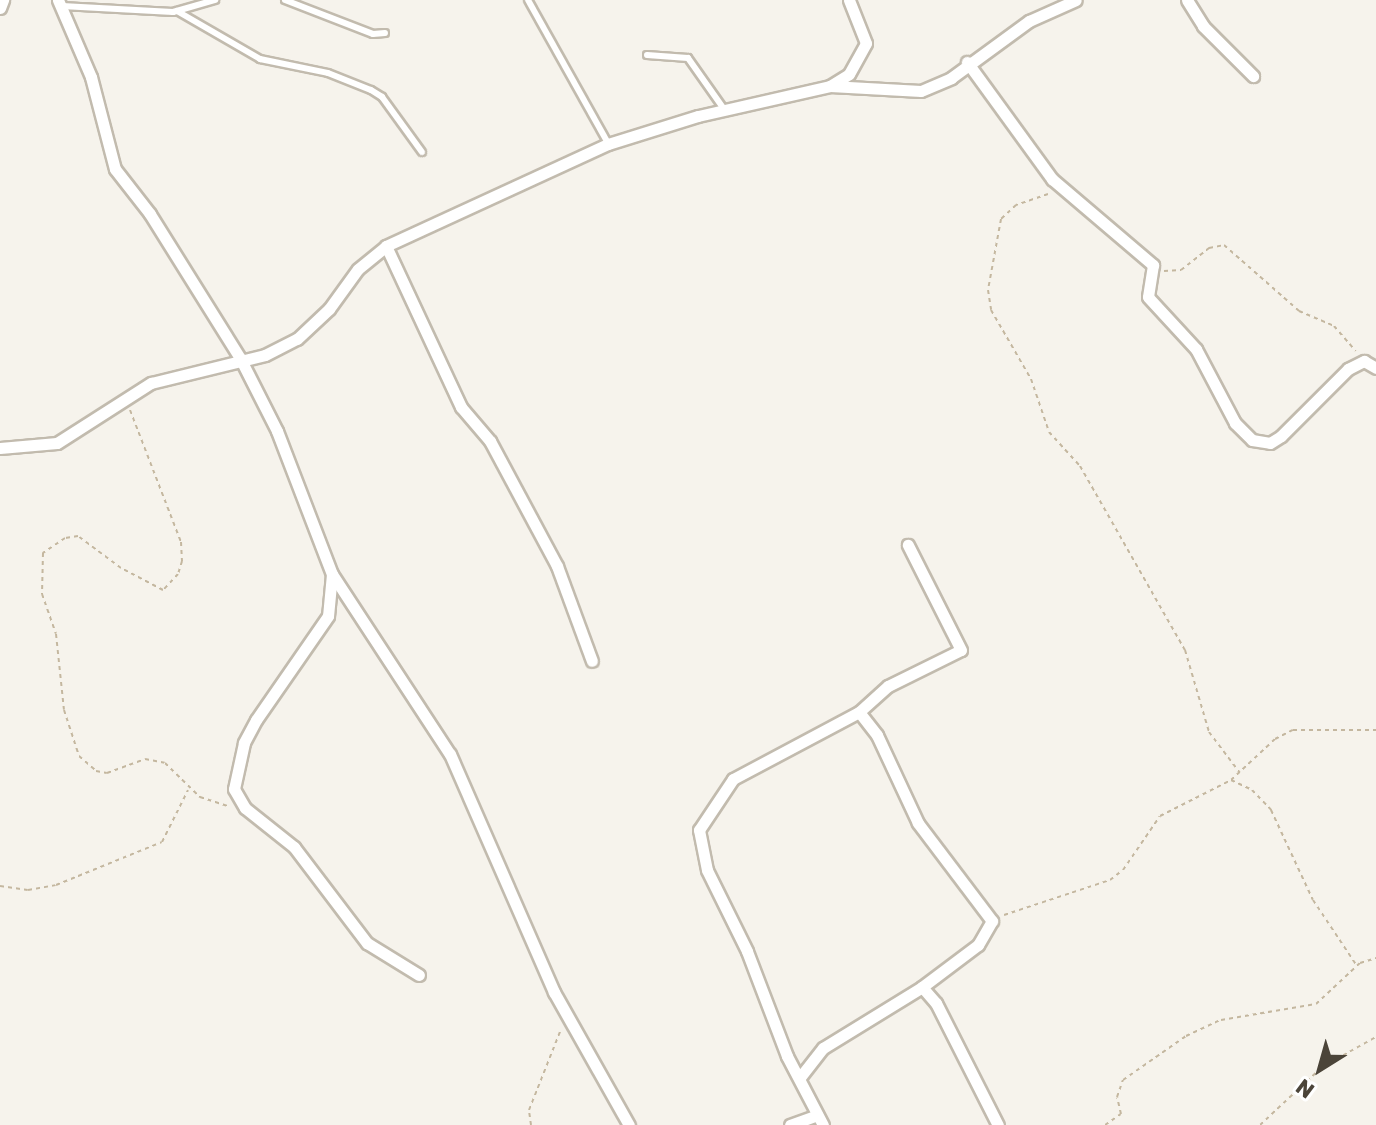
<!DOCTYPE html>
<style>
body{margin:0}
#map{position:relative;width:1376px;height:1125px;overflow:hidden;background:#f6f3ec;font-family:Rubik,sans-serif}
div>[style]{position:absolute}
.path>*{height:2px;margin-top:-1px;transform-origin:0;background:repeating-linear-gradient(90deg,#c4b79f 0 4px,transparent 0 8px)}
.roads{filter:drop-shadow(2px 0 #c2bbae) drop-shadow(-2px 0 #c2bbae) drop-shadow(0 2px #c2bbae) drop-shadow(0 -2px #c2bbae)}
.lane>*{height:6px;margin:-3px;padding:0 3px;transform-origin:3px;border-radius:3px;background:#fff}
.street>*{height:11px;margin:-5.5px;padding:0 5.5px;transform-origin:5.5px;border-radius:5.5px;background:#fff}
span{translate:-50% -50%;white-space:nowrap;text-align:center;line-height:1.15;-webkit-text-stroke:8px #fff;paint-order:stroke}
.north{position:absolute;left:1280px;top:1029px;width:80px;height:80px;-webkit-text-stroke:6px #fff;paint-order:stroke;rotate:217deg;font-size:22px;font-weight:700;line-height:32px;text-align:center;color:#4b4439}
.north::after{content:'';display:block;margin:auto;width:28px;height:36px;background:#4b4439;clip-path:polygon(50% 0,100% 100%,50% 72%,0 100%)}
</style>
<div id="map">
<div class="path">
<div style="left:1048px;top:194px;width:34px;rotate:161deg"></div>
<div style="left:1016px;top:205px;width:21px;rotate:137deg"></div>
<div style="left:1001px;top:219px;width:72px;rotate:100.4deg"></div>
<div style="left:988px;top:290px;width:20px;rotate:81deg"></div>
<div style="left:991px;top:310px;width:80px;rotate:59.9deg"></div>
<div style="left:1031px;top:379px;width:56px;rotate:71.2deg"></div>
<div style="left:1049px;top:432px;width:46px;rotate:47.6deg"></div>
<div style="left:1080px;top:466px;width:212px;rotate:60.3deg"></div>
<div style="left:1185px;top:650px;width:85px;rotate:73.7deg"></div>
<div style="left:1209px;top:732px;width:51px;rotate:52.9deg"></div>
<div style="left:1164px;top:271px;width:17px;rotate:-3deg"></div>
<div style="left:1181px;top:270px;width:36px;rotate:-38deg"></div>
<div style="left:1209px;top:248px;width:15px;rotate:-11deg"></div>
<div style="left:1224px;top:245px;width:100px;rotate:41.3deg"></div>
<div style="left:1299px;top:311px;width:38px;rotate:23deg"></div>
<div style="left:1334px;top:326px;width:33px;rotate:49deg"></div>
<div style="left:130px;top:410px;width:142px;rotate:68.9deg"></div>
<div style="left:181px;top:542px;width:19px;rotate:87deg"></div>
<div style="left:182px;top:561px;width:14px;rotate:107deg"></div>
<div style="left:178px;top:574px;width:22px;rotate:133deg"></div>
<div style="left:163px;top:590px;width:47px;rotate:-152.4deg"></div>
<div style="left:121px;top:568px;width:54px;rotate:-143.3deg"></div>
<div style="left:78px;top:536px;width:13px;rotate:171deg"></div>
<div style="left:65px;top:538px;width:27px;rotate:146deg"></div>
<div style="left:43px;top:553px;width:41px;rotate:91.4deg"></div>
<div style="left:42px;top:594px;width:42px;rotate:70.7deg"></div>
<div style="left:56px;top:634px;width:76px;rotate:84deg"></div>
<div style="left:64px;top:710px;width:48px;rotate:71.9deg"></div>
<div style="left:79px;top:756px;width:23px;rotate:41deg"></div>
<div style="left:96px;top:771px;width:11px;rotate:10deg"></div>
<div style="left:107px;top:773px;width:40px;rotate:-20.2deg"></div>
<div style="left:145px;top:759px;width:20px;rotate:11deg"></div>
<div style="left:165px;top:763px;width:49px;rotate:44.2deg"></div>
<div style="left:200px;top:797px;width:29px;rotate:18deg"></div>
<div style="left:1231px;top:780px;width:23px;rotate:25deg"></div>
<div style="left:1252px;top:790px;width:28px;rotate:46deg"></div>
<div style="left:1271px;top:810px;width:99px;rotate:65deg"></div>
<div style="left:1313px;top:900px;width:79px;rotate:56.3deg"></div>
<div style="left:0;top:886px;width:28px;rotate:8deg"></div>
<div style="left:28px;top:890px;width:28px;rotate:-10deg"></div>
<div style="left:56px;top:885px;width:114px;rotate:-22.1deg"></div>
<div style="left:162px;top:842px;width:58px;rotate:-63.4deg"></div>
<div style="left:1004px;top:915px;width:112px;rotate:-18.3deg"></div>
<div style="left:1110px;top:880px;width:16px;rotate:-38deg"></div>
<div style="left:1123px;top:870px;width:65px;rotate:-55.6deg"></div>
<div style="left:1160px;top:816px;width:80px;rotate:-26.9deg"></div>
<div style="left:1231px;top:780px;width:60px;rotate:-43deg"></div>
<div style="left:1275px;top:739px;width:20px;rotate:-27deg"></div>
<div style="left:1293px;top:730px;width:83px"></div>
<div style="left:531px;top:1125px;width:15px;rotate:-98deg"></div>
<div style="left:529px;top:1110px;width:87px;rotate:-68.4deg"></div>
<div style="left:1105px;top:1125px;width:19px;rotate:-35deg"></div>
<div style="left:1121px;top:1114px;width:17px;rotate:-103deg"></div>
<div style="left:1117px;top:1097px;width:18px;rotate:-71deg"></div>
<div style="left:1123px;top:1080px;width:77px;rotate:-34.9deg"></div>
<div style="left:1186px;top:1036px;width:38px;rotate:-25deg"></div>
<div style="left:1221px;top:1020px;width:96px;rotate:-9.6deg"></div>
<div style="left:1316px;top:1004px;width:60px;rotate:-43deg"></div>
<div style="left:1360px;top:963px;width:17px;rotate:-17deg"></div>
<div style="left:1260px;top:1125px;width:85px;rotate:-43.1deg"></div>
<div style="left:1322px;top:1067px;width:62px;rotate:-29.1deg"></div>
</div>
<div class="roads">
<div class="lane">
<div style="left:285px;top:0;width:94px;rotate:21.1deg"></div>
<div style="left:373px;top:34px;width:12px;rotate:-5deg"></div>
<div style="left:528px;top:0;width:164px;rotate:60.8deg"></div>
<div style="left:62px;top:6px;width:111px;rotate:3.1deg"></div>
<div style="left:173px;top:12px;width:44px;rotate:-15.9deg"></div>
<div style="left:177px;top:11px;width:96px;rotate:30deg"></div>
<div style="left:260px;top:59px;width:69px;rotate:11.6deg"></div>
<div style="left:328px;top:73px;width:46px;rotate:21.6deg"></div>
<div style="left:371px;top:90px;width:13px;rotate:32deg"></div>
<div style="left:382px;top:97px;width:68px;rotate:54deg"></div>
<div style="left:647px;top:55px;width:41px;rotate:4.2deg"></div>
<div style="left:688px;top:58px;width:62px;rotate:54.8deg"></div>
</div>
<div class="street">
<div style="left:58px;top:0;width:84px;rotate:66.8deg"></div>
<div style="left:91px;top:77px;width:95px;rotate:75.4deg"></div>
<div style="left:115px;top:169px;width:57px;rotate:52.1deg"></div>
<div style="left:150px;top:214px;width:170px;rotate:58deg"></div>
<div style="left:240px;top:358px;width:82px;rotate:63.1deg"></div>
<div style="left:277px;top:431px;width:153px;rotate:69deg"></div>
<div style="left:332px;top:574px;width:215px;rotate:56.8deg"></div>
<div style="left:450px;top:754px;width:260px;rotate:66.4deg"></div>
<div style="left:554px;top:992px;width:153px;rotate:60.6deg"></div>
<div style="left:1187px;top:0;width:31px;rotate:58deg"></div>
<div style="left:1203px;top:26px;width:71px;rotate:45deg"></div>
<div style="left:0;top:8px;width:9px;rotate:-69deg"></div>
<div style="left:967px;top:62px;width:145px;rotate:54deg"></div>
<div style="left:1052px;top:179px;width:133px;rotate:40.4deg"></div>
<div style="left:1153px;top:265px;width:32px;rotate:99deg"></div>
<div style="left:1148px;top:297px;width:71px;rotate:47.3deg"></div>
<div style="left:1196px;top:349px;width:84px;rotate:62.2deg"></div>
<div style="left:1235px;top:423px;width:24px;rotate:45deg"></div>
<div style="left:1252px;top:440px;width:18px;rotate:9deg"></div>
<div style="left:1270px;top:443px;width:13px;rotate:-32deg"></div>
<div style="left:1281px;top:436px;width:95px;rotate:-45deg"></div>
<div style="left:1348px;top:369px;width:18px;rotate:-27deg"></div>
<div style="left:1364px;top:361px;width:14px;rotate:30deg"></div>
<div style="left:830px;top:86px;width:22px;rotate:-32deg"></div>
<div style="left:849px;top:74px;width:35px;rotate:-61deg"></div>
<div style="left:866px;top:43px;width:46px;rotate:-111.6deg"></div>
<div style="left:386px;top:246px;width:178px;rotate:65deg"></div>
<div style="left:461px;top:407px;width:45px;rotate:49.5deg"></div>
<div style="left:490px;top:441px;width:142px;rotate:61.8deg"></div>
<div style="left:557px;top:566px;width:101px;rotate:69.8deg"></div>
<div style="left:0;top:448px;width:57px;rotate:-5deg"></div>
<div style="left:57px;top:443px;width:112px;rotate:-32.6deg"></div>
<div style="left:151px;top:383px;width:117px;rotate:-13.8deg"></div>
<div style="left:265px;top:355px;width:36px;rotate:-27deg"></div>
<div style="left:297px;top:339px;width:44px;rotate:-43.2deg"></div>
<div style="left:329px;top:309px;width:49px;rotate:-54.1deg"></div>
<div style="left:358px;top:269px;width:36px;rotate:-39deg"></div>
<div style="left:386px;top:246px;width:244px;rotate:-24.7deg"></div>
<div style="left:608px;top:144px;width:94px;rotate:-17.3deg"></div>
<div style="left:698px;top:116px;width:135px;rotate:-12.8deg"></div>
<div style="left:830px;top:86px;width:91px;rotate:3.1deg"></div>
<div style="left:921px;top:91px;width:33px;rotate:-23deg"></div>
<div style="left:951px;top:78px;width:97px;rotate:-36.2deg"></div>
<div style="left:1029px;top:21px;width:51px;rotate:-24.1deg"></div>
<div style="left:332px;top:574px;width:42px;rotate:95.4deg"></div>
<div style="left:328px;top:616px;width:126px;rotate:124.7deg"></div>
<div style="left:256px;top:720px;width:26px;rotate:118deg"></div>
<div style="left:244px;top:743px;width:47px;rotate:102.3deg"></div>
<div style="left:234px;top:789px;width:22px;rotate:60deg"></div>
<div style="left:245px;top:808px;width:63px;rotate:38.5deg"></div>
<div style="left:294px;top:847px;width:121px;rotate:52.8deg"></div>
<div style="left:367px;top:943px;width:61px;rotate:31.6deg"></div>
<div style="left:922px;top:987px;width:21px;rotate:49deg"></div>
<div style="left:936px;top:1003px;width:137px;rotate:63.1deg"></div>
<div style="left:801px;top:1076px;width:36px;rotate:-52deg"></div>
<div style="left:823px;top:1048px;width:116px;rotate:-31.6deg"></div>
<div style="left:922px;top:987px;width:70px;rotate:-36.9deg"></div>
<div style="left:978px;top:945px;width:28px;rotate:-60deg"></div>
<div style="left:992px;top:921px;width:123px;rotate:-127.1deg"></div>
<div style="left:918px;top:823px;width:97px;rotate:-115deg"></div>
<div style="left:877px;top:735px;width:29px;rotate:-128deg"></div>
<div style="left:790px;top:1125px;width:29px;rotate:-20deg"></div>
<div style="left:823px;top:1125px;width:78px;rotate:-117.6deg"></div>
<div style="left:787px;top:1056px;width:112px;rotate:-110.9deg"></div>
<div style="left:747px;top:951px;width:90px;rotate:-116.3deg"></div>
<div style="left:707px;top:870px;width:41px;rotate:-101.3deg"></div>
<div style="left:699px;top:830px;width:61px;rotate:-56.3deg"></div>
<div style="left:733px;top:779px;width:143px;rotate:-28deg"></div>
<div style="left:859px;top:712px;width:39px;rotate:-42deg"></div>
<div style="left:888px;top:686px;width:81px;rotate:-26.3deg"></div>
<div style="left:961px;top:650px;width:118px;rotate:-116.8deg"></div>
</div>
</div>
<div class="north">N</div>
</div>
